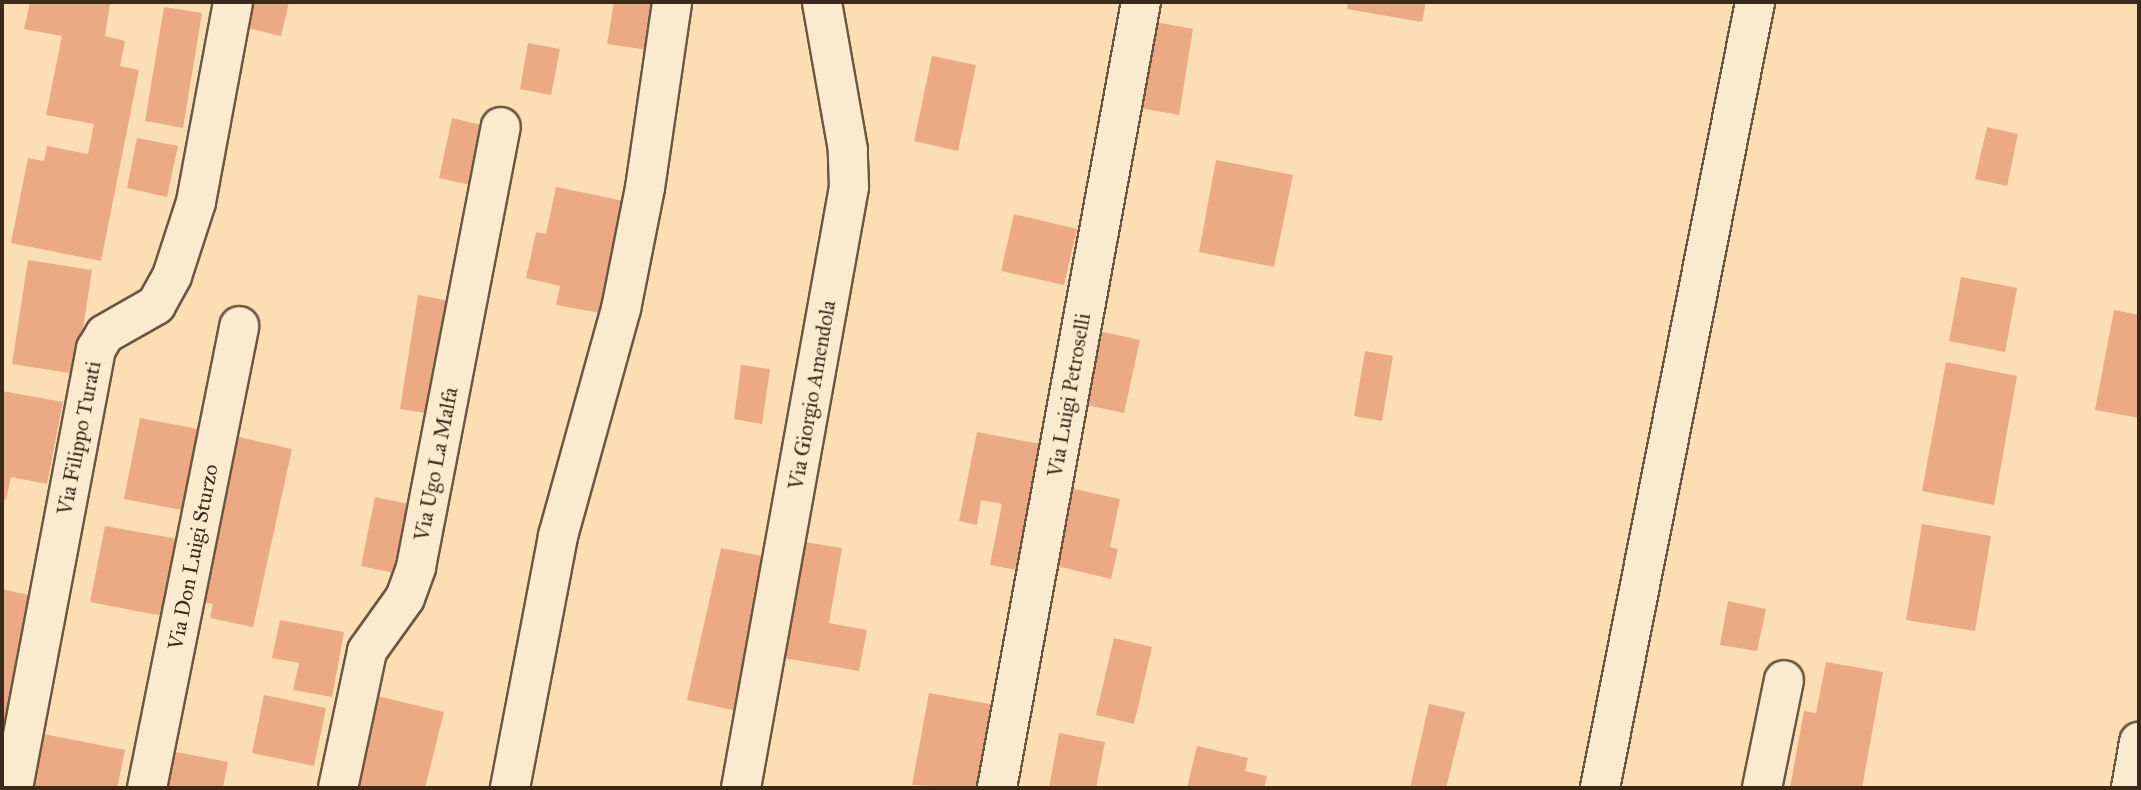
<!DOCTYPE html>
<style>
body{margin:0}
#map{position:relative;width:2141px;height:790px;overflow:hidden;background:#fbdeb4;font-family:"IM FELL Great Primer",serif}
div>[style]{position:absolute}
.building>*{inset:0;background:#ecaa84}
.roads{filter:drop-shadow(2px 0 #6b5641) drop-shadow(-2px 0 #6b5641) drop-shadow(0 2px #6b5641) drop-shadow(0 -2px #6b5641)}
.minor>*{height:38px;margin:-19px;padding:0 19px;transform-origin:19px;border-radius:19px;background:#fceace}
span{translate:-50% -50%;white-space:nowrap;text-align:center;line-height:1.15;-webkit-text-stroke:5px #fceace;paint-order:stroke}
.street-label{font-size:21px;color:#3b291b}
.frame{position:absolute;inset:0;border:4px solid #3b291b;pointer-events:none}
</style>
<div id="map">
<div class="building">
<div style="clip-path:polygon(30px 2px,110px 3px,105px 36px,125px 41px,120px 66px,139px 70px,101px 261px,11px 243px,28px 158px,44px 161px,47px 146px,88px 154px,94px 124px,46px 115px,62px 36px,24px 29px)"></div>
<div style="clip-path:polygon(250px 2px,289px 2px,281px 36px,244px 27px)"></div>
<div style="clip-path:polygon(614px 2px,663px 2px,655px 51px,607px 44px)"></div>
<div style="clip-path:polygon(1348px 2px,1426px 2px,1422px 22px,1347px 9px)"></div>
<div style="clip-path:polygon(164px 7px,202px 13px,183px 128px,145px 121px)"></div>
<div style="clip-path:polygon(1150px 21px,1193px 29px,1179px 115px,1135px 107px)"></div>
<div style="clip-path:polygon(528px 43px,560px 49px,551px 95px,520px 89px)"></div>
<div style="clip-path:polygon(932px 56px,976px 65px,958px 151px,914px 141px)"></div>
<div style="clip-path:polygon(452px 118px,494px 128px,480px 187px,439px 178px)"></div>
<div style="clip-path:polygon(1987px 127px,2018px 134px,2007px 186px,1975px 179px)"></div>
<div style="clip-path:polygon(137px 138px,178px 146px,167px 197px,127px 188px)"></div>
<div style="clip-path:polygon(1216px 160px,1293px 175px,1274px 267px,1199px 252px)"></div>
<div style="clip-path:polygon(556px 187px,634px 203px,611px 315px,556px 305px,560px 286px,526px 278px,536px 232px,546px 234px)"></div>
<div style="clip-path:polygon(1014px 214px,1077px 229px,1064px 285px,1001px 271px)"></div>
<div style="clip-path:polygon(28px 260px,92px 270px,76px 374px,12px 364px)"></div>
<div style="clip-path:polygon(1961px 277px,2017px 288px,2005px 352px,1949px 341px)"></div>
<div style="clip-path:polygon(418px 295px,455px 302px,437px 415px,400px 409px)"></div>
<div style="clip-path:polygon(2114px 310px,2139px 315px,2139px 418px,2095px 410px)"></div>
<div style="clip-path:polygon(1099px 331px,1140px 340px,1124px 413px,1082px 404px)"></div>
<div style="clip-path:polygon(1365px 351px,1393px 356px,1382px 421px,1354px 416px)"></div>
<div style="clip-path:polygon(1946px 362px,2017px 376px,1994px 505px,1922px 491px)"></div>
<div style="clip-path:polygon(741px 365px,770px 369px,762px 424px,734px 419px)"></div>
<div style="clip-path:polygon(2px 391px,63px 402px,47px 484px,11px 477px,6px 500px,2px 499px)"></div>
<div style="clip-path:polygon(140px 418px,208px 431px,192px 512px,124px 499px)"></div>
<div style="clip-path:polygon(977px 432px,1051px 446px,1027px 572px,990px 565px,1002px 504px,981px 500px,977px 525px,959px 521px)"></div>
<div style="clip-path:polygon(230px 435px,292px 449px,253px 627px,210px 618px,213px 604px,194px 600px)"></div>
<div style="clip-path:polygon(1070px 488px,1120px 499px,1110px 547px,1118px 549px,1111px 579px,1053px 565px)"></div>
<div style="clip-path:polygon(375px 497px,413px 505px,399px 574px,361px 566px)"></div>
<div style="clip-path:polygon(1922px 524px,1991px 536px,1975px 631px,1906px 620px)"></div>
<div style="clip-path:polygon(105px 526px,183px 540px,168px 617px,90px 602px)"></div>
<div style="clip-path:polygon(798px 541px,842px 548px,829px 623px,867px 630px,859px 671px,778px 657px)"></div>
<div style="clip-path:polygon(721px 548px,762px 556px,753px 598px,767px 601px,742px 712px,687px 700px)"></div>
<div style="clip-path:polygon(2px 589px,37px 597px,2px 752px)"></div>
<div style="clip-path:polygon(1728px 601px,1766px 609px,1757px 651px,1720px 645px)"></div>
<div style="clip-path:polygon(280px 620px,344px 632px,332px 697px,293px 690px,299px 663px,272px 658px)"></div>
<div style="clip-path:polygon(1114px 638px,1152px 647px,1134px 724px,1096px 715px)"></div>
<div style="clip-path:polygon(1826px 662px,1883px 672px,1862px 788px,1790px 788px,1804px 711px,1816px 713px)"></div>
<div style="clip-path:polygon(929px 693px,1001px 706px,985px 788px,912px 785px)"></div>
<div style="clip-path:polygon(264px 695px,326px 708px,314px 766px,252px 753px)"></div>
<div style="clip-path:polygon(373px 695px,444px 712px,425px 788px,351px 788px)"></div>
<div style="clip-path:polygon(1429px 704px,1465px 712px,1446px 788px,1410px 788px)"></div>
<div style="clip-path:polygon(1059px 733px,1105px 742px,1096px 788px,1049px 788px)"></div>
<div style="clip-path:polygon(44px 734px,125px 750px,117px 788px,33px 788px)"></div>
<div style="clip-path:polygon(1197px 746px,1248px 758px,1245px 771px,1267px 776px,1264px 788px,1187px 788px)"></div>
<div style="clip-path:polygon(166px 750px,228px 762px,223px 788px,159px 788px)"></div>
</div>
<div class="roads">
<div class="minor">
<div style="left:13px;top:788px;width:447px;rotate:-79.3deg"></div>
<div style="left:96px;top:349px;width:17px;rotate:-59deg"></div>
<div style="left:105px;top:334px;width:59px;rotate:-29.6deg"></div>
<div style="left:156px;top:305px;width:33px;rotate:-61deg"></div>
<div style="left:172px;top:276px;width:78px;rotate:-72deg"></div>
<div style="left:196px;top:202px;width:203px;rotate:-79.5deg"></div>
<div style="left:147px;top:788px;width:471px;rotate:-78.7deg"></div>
<div style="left:338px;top:788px;width:140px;rotate:-78deg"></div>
<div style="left:367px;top:651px;width:65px;rotate:-54.4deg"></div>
<div style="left:405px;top:598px;width:33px;rotate:-70deg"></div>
<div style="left:416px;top:567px;width:448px;rotate:-79.1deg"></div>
<div style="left:510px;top:788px;width:257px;rotate:-79.2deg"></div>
<div style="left:558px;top:536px;width:236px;rotate:-74.5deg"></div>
<div style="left:621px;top:309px;width:123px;rotate:-78.8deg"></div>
<div style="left:645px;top:188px;width:188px;rotate:-81.7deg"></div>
<div style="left:741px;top:788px;width:611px;rotate:-79.81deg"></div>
<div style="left:849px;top:187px;width:37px;rotate:-92deg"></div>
<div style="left:848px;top:150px;width:150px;rotate:-100deg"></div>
<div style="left:997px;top:788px;width:799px;rotate:-79.62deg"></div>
<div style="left:1600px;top:788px;width:801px;rotate:-78.84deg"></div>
<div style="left:1762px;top:788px;width:110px;rotate:-78.5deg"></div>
<div style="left:2131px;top:788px;width:47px;rotate:-80.1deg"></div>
</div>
</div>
<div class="street-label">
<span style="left:812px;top:395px;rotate:-80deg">Via Giorgio Amendola</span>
<span style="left:1069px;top:395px;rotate:-80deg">Via Luigi Petroselli</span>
<span style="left:79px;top:438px;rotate:-79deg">Via Filippo Turati</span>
<span style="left:436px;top:464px;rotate:-79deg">Via Ugo La Malfa</span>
<span style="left:193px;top:557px;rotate:-79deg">Via Don Luigi Sturzo</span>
</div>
<div class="frame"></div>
</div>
